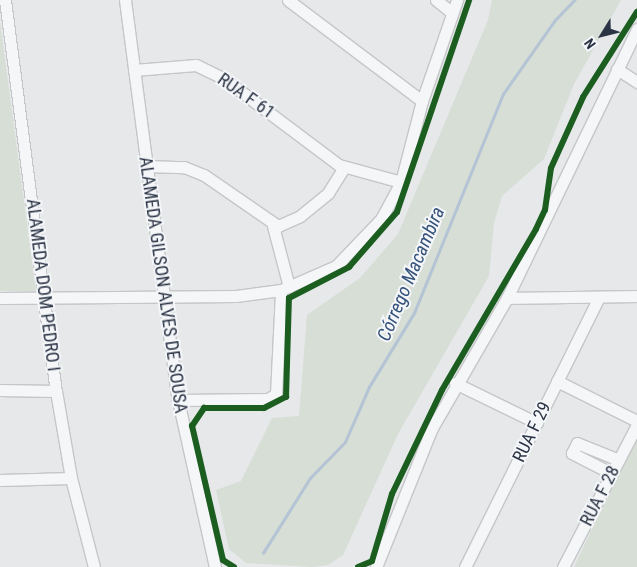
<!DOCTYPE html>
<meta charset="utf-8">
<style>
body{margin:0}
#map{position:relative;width:637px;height:567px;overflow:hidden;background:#e6e8ea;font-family:"Roboto Condensed",sans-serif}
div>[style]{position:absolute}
.green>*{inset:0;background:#d6ded6}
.stream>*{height:2.5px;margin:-1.25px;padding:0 1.25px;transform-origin:1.25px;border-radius:1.25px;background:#b4c4d5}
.roads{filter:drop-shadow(1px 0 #c4c6c8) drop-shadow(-1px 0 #c4c6c8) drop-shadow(0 1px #c4c6c8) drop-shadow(0 -1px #c4c6c8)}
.minor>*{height:11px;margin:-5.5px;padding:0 5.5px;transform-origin:5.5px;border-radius:5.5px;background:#f5f6f7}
.cycleway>*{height:6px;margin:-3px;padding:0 3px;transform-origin:3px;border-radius:3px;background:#1b5e20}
span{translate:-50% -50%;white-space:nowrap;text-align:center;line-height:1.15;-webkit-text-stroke:4px #f4f6f9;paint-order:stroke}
.street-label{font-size:18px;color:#2b3445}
.water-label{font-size:19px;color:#34527a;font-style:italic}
.north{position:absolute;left:577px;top:10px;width:50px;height:50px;-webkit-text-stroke:4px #f4f6f9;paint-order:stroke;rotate:234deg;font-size:14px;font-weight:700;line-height:20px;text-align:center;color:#2b3445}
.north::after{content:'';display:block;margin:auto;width:18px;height:22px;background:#2b3445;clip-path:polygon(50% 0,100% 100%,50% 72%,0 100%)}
</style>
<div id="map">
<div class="green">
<div style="clip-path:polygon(492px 0,621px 0,574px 84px,544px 159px,502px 196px,494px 223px,489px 276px,398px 434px,343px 555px,328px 565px,312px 567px,246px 563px,229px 549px,216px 490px,241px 481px,272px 418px,299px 416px,307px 315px,360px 278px,398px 234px,488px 20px)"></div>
<div style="clip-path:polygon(0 22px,36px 291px,0 291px)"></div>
<div style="clip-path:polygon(637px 434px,637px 567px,574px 567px)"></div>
</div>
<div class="stream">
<div style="left:263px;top:553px;width:89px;rotate:-57.9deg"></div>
<div style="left:310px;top:478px;width:50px;rotate:-45.8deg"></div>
<div style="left:345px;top:442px;width:60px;rotate:-66.4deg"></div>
<div style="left:369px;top:387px;width:87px;rotate:-58.7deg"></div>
<div style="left:414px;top:313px;width:236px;rotate:-67.9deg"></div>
<div style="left:503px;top:94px;width:90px;rotate:-54.9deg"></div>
<div style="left:555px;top:20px;width:28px;rotate:-46deg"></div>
</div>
<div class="roads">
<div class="minor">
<div style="left:5px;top:0;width:394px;rotate:82.6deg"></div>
<div style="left:56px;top:391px;width:88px;rotate:80.2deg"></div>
<div style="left:71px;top:478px;width:92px;rotate:75.5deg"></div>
<div style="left:125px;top:0;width:403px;rotate:82.5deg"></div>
<div style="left:178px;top:400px;width:171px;rotate:77.5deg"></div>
<div style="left:288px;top:0;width:168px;rotate:37deg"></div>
<div style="left:436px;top:0;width:18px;rotate:38deg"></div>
<div style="left:617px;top:69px;width:24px;rotate:33deg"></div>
<div style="left:134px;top:70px;width:62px;rotate:-4.6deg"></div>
<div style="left:196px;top:65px;width:30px;rotate:26deg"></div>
<div style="left:223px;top:78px;width:145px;rotate:36.9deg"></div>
<div style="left:339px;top:165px;width:64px;rotate:15.3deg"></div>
<div style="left:146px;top:166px;width:38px;rotate:2deg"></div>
<div style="left:184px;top:167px;width:22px;rotate:22deg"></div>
<div style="left:204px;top:175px;width:90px;rotate:34.6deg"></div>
<div style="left:278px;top:226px;width:24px;rotate:-24deg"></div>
<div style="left:300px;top:216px;width:36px;rotate:-39deg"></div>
<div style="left:328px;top:193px;width:31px;rotate:-58deg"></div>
<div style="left:273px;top:226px;width:63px;rotate:75.3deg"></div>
<div style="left:0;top:298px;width:236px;rotate:-0.5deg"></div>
<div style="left:236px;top:296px;width:45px;rotate:-7.6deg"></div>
<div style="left:281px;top:290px;width:60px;rotate:-23.6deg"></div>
<div style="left:336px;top:266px;width:65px;rotate:-46.2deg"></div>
<div style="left:381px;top:219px;width:42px;rotate:-61.6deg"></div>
<div style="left:401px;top:182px;width:84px;rotate:-75.5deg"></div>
<div style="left:422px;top:101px;width:107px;rotate:-70.9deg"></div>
<div style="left:507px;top:298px;width:130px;rotate:-0.9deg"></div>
<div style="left:557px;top:381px;width:89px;rotate:26.6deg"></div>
<div style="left:455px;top:383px;width:91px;rotate:26deg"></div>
<div style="left:0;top:390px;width:56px;rotate:1deg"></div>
<div style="left:178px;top:400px;width:90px;rotate:-0.6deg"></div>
<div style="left:268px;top:399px;width:9px;rotate:-32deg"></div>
<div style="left:276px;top:394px;width:104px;rotate:-87.2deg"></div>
<div style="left:603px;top:469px;width:35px;rotate:-153deg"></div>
<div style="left:572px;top:453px;width:11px;rotate:-63deg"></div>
<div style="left:577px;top:443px;width:45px;rotate:22deg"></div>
<div style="left:0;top:480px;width:71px;rotate:-1.6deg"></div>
<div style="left:376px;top:567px;width:150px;rotate:-68.1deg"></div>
<div style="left:432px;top:428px;width:150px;rotate:-60deg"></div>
<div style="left:507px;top:298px;width:299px;rotate:-64.2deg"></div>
<div style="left:465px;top:567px;width:301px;rotate:-63.6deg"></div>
<div style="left:563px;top:567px;width:160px;rotate:-62.5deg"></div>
</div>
</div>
<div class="cycleway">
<div style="left:234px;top:567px;width:13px;rotate:-148deg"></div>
<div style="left:223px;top:560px;width:138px;rotate:-103deg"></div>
<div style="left:192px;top:426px;width:22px;rotate:-56deg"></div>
<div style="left:204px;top:408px;width:60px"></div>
<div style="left:264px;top:408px;width:25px;rotate:-27deg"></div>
<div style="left:286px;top:397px;width:99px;rotate:-88.3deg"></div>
<div style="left:289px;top:298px;width:68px;rotate:-27.3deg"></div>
<div style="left:349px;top:267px;width:73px;rotate:-48.9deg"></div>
<div style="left:397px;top:212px;width:224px;rotate:-71.2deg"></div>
<div style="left:358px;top:567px;width:15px;rotate:-23deg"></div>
<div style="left:372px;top:561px;width:70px;rotate:-73.4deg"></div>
<div style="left:392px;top:494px;width:115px;rotate:-64.3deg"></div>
<div style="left:442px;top:390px;width:186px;rotate:-59.7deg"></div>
<div style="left:536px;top:229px;width:21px;rotate:-65deg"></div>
<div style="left:545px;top:210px;width:42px;rotate:-81.9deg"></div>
<div style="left:551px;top:168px;width:78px;rotate:-65.7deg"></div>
<div style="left:583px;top:97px;width:101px;rotate:-57.6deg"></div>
</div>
<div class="street-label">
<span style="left:246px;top:96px;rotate:35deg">RUA F 61</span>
<span style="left:43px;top:285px;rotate:83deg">ALAMEDA DOM PEDRO I</span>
<span style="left:163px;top:285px;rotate:82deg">ALAMEDA GILSON ALVES DE SOUSA</span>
<span style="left:532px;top:432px;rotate:-64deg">RUA F 29</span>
<span style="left:600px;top:496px;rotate:-63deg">RUA F 28</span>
</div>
<div class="water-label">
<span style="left:411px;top:274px;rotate:-67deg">Córrego Macambira</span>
</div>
<div class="north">N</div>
</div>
